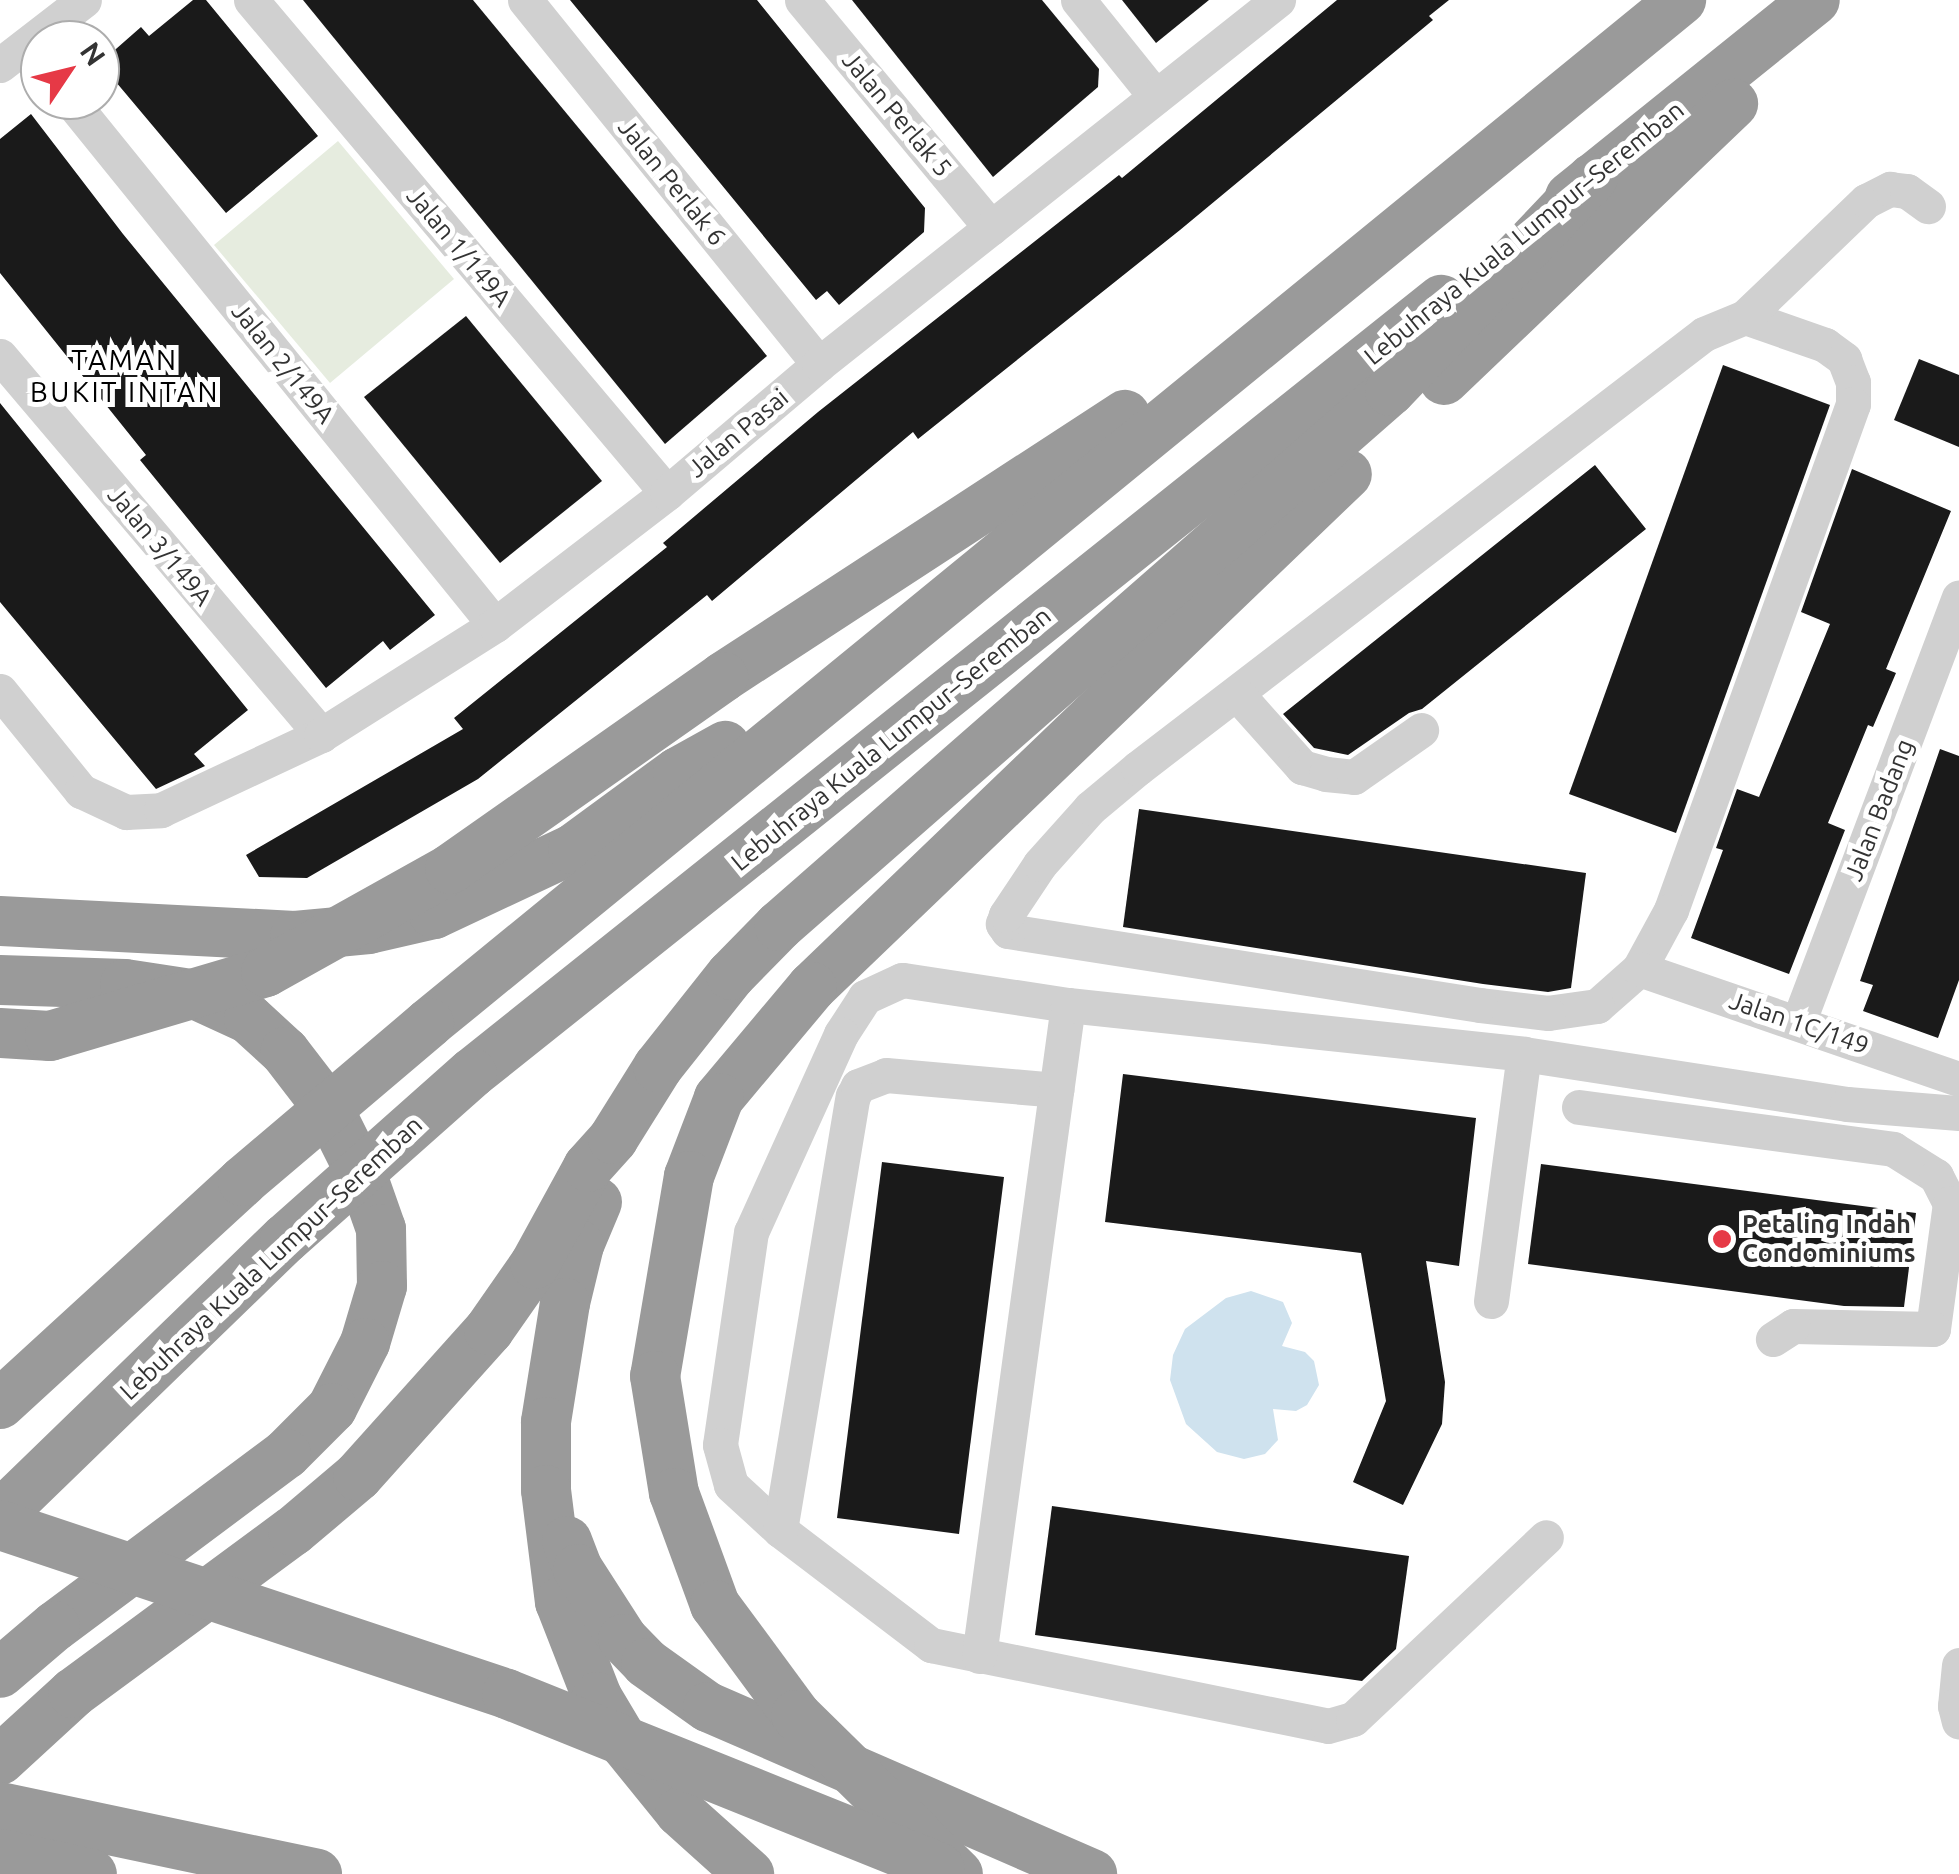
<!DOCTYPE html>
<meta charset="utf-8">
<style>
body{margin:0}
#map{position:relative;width:1959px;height:1874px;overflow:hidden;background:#fff;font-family:Ubuntu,sans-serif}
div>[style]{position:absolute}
.green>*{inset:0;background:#e6ecdf}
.water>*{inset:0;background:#cfe2ee}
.building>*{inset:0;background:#1a1a1a}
.minor>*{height:35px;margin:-17.5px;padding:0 17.5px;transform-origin:17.5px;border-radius:17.5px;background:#d0d0d0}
.highway>*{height:50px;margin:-25px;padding:0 25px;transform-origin:25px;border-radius:25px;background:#9a9a9a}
.highway-bridge>*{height:50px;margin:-25px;padding:0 25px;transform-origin:25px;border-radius:25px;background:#9a9a9a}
.dots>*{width:28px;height:28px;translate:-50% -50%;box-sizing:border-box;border:5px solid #fff;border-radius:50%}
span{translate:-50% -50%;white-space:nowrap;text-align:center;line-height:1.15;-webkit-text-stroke:10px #fff;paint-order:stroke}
.street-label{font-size:25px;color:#333}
.poi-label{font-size:25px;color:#333;font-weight:700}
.left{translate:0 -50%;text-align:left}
.neighbourhood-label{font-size:28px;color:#000;letter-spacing:2.5px}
.north{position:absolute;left:20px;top:20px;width:100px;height:100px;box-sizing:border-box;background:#fff;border:2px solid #adadad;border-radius:50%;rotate:55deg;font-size:28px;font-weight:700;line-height:40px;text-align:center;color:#333}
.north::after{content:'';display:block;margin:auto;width:35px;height:45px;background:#e63946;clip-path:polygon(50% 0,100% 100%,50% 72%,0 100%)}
</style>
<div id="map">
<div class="green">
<div style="clip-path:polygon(338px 141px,454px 279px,330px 383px,214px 245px)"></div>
</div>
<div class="water">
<div style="clip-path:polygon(1251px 1291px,1283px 1302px,1292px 1323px,1282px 1346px,1305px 1352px,1314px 1361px,1319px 1385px,1307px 1405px,1296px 1411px,1273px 1409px,1278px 1440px,1265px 1454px,1244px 1459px,1217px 1452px,1186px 1424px,1170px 1380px,1173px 1355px,1185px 1329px,1226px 1298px)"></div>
</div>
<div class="building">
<div style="clip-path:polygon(193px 0,206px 0,318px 136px,226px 213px,100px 63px,141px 27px,149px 36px)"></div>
<div style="clip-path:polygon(303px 0,473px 0,767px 356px,665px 444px)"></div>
<div style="clip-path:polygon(570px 0,757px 0,925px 208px,924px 232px,839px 305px,827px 291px,816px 300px)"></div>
<div style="clip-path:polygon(852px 0,1042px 0,1099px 69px,1098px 87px,993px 177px)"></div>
<div style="clip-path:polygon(1122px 0,1209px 0,1156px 43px)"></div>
<div style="clip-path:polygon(1337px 0,1449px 0,1429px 16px,1433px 20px,1180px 230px,918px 439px,913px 432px,712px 601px,707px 595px,478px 779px,307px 878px,259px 877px,246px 855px,463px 729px,454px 718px,667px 547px,663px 543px,818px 412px,1119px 175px,1122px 178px)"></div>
<div style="clip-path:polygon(31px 114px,123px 234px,435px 615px,390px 650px,383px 641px,326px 688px,140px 460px,146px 455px,0 273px,0 139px)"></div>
<div style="clip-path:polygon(466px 316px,602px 481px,500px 563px,364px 397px)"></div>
<div style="clip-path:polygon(1919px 359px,1959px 375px,1959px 447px,1894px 420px)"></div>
<div style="clip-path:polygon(1723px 365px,1830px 405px,1676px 833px,1569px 794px)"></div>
<div style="clip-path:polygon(0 403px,248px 710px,194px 754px,205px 766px,156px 789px,0 602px)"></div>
<div style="clip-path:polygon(1595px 465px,1646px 529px,1422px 709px,1409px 713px,1348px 755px,1314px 748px,1283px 714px)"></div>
<div style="clip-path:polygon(1852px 469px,1951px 511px,1886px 669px,1896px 673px,1873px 727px,1868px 725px,1828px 823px,1845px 830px,1789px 974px,1691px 938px,1723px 850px,1716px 848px,1737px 789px,1759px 797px,1830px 624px,1801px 612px)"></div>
<div style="clip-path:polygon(1940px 749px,1959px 756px,1959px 980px,1938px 1038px,1863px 1011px,1873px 985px,1860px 981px)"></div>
<div style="clip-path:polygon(1139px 809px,1586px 873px,1571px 988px,1548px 992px,1483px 984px,1123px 927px)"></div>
<div style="clip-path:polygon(1123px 1074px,1476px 1118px,1459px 1266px,1426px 1261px,1445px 1382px,1442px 1424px,1403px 1505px,1353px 1482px,1386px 1401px,1361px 1253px,1105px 1222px)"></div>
<div style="clip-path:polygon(882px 1162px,1004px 1177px,959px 1534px,837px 1518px)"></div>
<div style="clip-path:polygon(1541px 1164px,1916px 1213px,1904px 1307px,1844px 1306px,1528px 1264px)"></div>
<div style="clip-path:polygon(1052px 1506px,1409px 1556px,1396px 1649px,1362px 1681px,1035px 1635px)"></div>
</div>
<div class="minor">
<div style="left:251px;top:0;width:645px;rotate:49.84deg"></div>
<div style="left:525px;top:0;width:468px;rotate:51.1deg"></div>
<div style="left:802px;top:0;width:296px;rotate:50.3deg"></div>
<div style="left:1078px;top:0;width:124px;rotate:51.2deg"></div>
<div style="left:0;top:65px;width:106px;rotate:-37.7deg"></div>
<div style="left:70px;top:100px;width:675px;rotate:51.01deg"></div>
<div style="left:1745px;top:317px;width:85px;rotate:19.3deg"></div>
<div style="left:1825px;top:345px;width:24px;rotate:36deg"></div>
<div style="left:1844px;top:359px;width:25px;rotate:69deg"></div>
<div style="left:1853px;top:382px;width:22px;rotate:90deg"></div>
<div style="left:1853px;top:404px;width:538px;rotate:109.78deg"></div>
<div style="left:1671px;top:910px;width:67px;rotate:118.5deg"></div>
<div style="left:1639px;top:969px;width:56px;rotate:138.6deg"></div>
<div style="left:1597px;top:1006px;width:49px;rotate:171.9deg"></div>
<div style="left:1548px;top:1013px;width:68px;rotate:-173.3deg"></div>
<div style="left:1480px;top:1005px;width:478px;rotate:-171.1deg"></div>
<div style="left:1008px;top:931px;width:9px;rotate:-126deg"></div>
<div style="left:1003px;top:924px;width:9px;rotate:-72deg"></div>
<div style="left:1006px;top:915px;width:61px;rotate:-56.3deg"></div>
<div style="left:1040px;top:864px;width:75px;rotate:-48.2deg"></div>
<div style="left:1090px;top:808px;width:62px;rotate:-39.8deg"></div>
<div style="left:1138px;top:768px;width:713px;rotate:-37.48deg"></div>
<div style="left:1704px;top:334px;width:44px;rotate:-22.5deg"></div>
<div style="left:1745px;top:317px;width:168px;rotate:-43.8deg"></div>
<div style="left:1866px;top:201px;width:27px;rotate:-27deg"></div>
<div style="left:1890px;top:189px;width:17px;rotate:7deg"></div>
<div style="left:1907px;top:191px;width:26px;rotate:36deg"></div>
<div style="left:0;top:356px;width:497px;rotate:49.7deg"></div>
<div style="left:0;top:691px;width:129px;rotate:51deg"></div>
<div style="left:81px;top:791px;width:50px;rotate:25deg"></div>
<div style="left:126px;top:812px;width:35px;rotate:-3deg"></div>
<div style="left:161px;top:810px;width:177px;rotate:-25.1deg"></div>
<div style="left:321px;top:735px;width:206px;rotate:-32.3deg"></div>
<div style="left:495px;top:625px;width:217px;rotate:-37.5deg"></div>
<div style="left:667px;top:493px;width:199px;rotate:-40.3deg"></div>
<div style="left:819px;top:364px;width:586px;rotate:-38.42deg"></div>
<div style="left:1237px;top:694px;width:98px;rotate:48.3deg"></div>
<div style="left:1302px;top:767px;width:25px;rotate:16deg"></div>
<div style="left:1326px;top:774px;width:28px;rotate:6deg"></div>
<div style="left:1354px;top:777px;width:82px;rotate:-35deg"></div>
<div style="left:1639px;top:969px;width:338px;rotate:19deg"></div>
<div style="left:1068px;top:1005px;width:168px;rotate:-171.4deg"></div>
<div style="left:902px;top:980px;width:41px;rotate:155.3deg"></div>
<div style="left:865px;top:997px;width:44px;rotate:123deg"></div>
<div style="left:841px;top:1034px;width:217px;rotate:114.4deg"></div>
<div style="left:751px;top:1232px;width:215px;rotate:98.3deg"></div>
<div style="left:720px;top:1445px;width:41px;rotate:74.6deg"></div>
<div style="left:731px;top:1485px;width:67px;rotate:42.6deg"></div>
<div style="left:780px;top:1530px;width:190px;rotate:37.3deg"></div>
<div style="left:931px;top:1645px;width:405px;rotate:11.5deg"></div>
<div style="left:1328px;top:1726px;width:26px;rotate:-16deg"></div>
<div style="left:1353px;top:1719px;width:265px;rotate:-43.3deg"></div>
<div style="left:1798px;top:1023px;width:455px;rotate:-69.3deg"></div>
<div style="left:1579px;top:1107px;width:317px;rotate:7.6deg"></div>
<div style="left:1893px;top:1149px;width:51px;rotate:32.1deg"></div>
<div style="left:1936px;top:1176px;width:30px;rotate:63deg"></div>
<div style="left:1950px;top:1203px;width:127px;rotate:97.7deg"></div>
<div style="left:1933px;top:1329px;width:140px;rotate:-178.8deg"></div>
<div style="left:1793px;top:1326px;width:24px;rotate:147deg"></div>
<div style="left:1491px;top:1301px;width:249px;rotate:-82.4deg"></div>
<div style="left:780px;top:1530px;width:440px;rotate:-80.5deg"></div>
<div style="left:853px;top:1096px;width:11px;rotate:-63deg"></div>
<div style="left:858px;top:1086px;width:30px;rotate:-21deg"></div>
<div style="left:886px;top:1075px;width:171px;rotate:5deg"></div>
<div style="left:979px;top:1656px;width:657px;rotate:-82.22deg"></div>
<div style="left:1068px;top:1005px;width:459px;rotate:6.1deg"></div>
<div style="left:1524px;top:1054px;width:327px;rotate:8.8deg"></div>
<div style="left:1847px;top:1104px;width:112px;rotate:4.6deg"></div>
<div style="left:1959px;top:1665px;width:41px;rotate:95.6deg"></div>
<div style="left:1955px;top:1706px;width:16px;rotate:76deg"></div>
</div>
<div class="highway">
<div style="left:1570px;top:197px;width:314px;rotate:-38.8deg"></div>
<div style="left:1444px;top:380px;width:400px;rotate:-43.7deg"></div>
<div style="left:723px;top:677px;width:480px;rotate:-33.1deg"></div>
<div style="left:0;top:921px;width:295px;rotate:2.9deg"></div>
<div style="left:295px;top:936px;width:74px;rotate:-5.4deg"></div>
<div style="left:369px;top:929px;width:67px;rotate:-13deg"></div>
<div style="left:434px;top:914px;width:153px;rotate:-25.1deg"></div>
<div style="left:573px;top:849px;width:130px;rotate:-36.3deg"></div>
<div style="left:678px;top:772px;width:54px;rotate:-29deg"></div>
<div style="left:0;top:980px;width:125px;rotate:1.8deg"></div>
<div style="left:125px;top:984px;width:73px;rotate:8.7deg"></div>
<div style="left:197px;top:995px;width:57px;rotate:24.8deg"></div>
<div style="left:249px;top:1019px;width:49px;rotate:42.5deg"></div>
<div style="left:285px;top:1052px;width:71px;rotate:52.5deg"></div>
<div style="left:328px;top:1108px;width:78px;rotate:63.4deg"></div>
<div style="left:363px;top:1178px;width:54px;rotate:70.6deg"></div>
<div style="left:381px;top:1229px;width:57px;rotate:89deg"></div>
<div style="left:382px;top:1286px;width:59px;rotate:106.6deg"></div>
<div style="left:365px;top:1343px;width:73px;rotate:116.9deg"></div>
<div style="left:332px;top:1408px;width:65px;rotate:135deg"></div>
<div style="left:286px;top:1454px;width:288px;rotate:143.3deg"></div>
<div style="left:55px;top:1626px;width:72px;rotate:139.5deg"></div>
<div style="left:812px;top:987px;width:741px;rotate:-43.8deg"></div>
<div style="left:429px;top:1023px;width:1617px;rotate:-39.25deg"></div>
<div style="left:472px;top:1073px;width:1240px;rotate:-38.58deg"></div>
<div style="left:597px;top:1202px;width:47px;rotate:112.7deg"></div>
<div style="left:579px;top:1245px;width:60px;rotate:103.6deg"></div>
<div style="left:565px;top:1303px;width:121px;rotate:99.1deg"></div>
<div style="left:546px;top:1422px;width:68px;rotate:90deg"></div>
<div style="left:546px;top:1490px;width:113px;rotate:82.9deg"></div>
<div style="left:560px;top:1602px;width:102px;rotate:68.7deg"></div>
<div style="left:597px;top:1697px;width:55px;rotate:59.2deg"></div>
<div style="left:625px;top:1744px;width:87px;rotate:51deg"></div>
<div style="left:680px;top:1812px;width:93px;rotate:41.9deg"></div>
<div style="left:0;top:1404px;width:330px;rotate:-42.5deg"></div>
<div style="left:0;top:1515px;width:397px;rotate:-44.1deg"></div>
<div style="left:567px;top:1541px;width:30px;rotate:69deg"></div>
<div style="left:578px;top:1569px;width:83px;rotate:57.3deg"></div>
<div style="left:623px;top:1639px;width:33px;rotate:46deg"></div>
<div style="left:646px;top:1663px;width:76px;rotate:35.4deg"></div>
<div style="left:708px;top:1707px;width:419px;rotate:23.5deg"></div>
<div style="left:0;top:1760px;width:99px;rotate:-42.5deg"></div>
<div style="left:73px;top:1693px;width:273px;rotate:-36.4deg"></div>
<div style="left:293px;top:1531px;width:85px;rotate:-40.2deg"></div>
<div style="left:358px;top:1476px;width:196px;rotate:-48.1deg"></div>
<div style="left:489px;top:1330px;width:80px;rotate:-55.1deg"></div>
<div style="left:535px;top:1264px;width:111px;rotate:-61.3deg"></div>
<div style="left:588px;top:1167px;width:38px;rotate:-48deg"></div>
<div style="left:613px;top:1139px;width:85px;rotate:-58deg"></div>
<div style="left:658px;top:1067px;width:117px;rotate:-51.6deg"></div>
<div style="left:731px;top:975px;width:69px;rotate:-45.6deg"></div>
<div style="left:779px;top:926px;width:812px;rotate:-41.21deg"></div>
<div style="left:1390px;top:391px;width:294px;rotate:-46.4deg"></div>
<div style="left:0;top:1807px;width:324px;rotate:11.9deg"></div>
<div style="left:0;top:1854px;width:94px;rotate:12.3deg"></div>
</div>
<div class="highway-bridge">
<div style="left:812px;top:987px;width:145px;rotate:130deg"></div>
<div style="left:719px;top:1098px;width:84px;rotate:111deg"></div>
<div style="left:689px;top:1176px;width:203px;rotate:99.6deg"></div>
<div style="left:655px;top:1376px;width:119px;rotate:80.8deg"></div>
<div style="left:674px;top:1493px;width:119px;rotate:69.9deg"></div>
<div style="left:715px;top:1605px;width:137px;rotate:53.6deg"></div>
<div style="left:796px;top:1715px;width:227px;rotate:44.5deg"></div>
<div style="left:0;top:1033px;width:50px;rotate:3.4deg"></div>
<div style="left:50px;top:1036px;width:225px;rotate:-16.5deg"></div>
<div style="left:266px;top:972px;width:211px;rotate:-29.2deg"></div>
<div style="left:450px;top:869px;width:334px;rotate:-35.1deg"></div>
<div style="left:243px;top:1181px;width:244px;rotate:-40.3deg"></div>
<div style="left:285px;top:1239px;width:250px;rotate:-41.6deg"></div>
<div style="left:0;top:1525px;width:534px;rotate:18.43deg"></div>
<div style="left:507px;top:1694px;width:466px;rotate:21.9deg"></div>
</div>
<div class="dots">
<div style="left:1722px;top:1239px;background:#e63946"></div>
</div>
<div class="street-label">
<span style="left:897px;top:114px;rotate:50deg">Jalan Perlak 5</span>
<span style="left:672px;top:182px;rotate:51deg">Jalan Perlak 6</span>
<span style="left:1524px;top:233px;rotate:-39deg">Lebuhraya Kuala Lumpur–Seremban</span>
<span style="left:459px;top:247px;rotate:50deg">Jalan 1/149A</span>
<span style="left:283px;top:363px;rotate:51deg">Jalan 2/149A</span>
<span style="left:738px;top:433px;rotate:-40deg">Jalan Pasai</span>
<span style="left:160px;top:546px;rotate:50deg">Jalan 3/149A</span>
<span style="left:891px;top:739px;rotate:-39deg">Lebuhraya Kuala Lumpur–Seremban</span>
<span style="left:1879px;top:810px;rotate:-69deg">Jalan Badang</span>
<span style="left:1799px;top:1023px;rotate:19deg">Jalan 1C/149</span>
<span style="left:271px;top:1258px;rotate:-43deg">Lebuhraya Kuala Lumpur–Seremban</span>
</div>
<div class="poi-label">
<span class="left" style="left:1742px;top:1239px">Petaling Indah<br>Condominiums</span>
</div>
<div class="neighbourhood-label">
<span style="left:125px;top:376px">TAMAN<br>BUKIT INTAN</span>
</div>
<div class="north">N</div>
</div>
